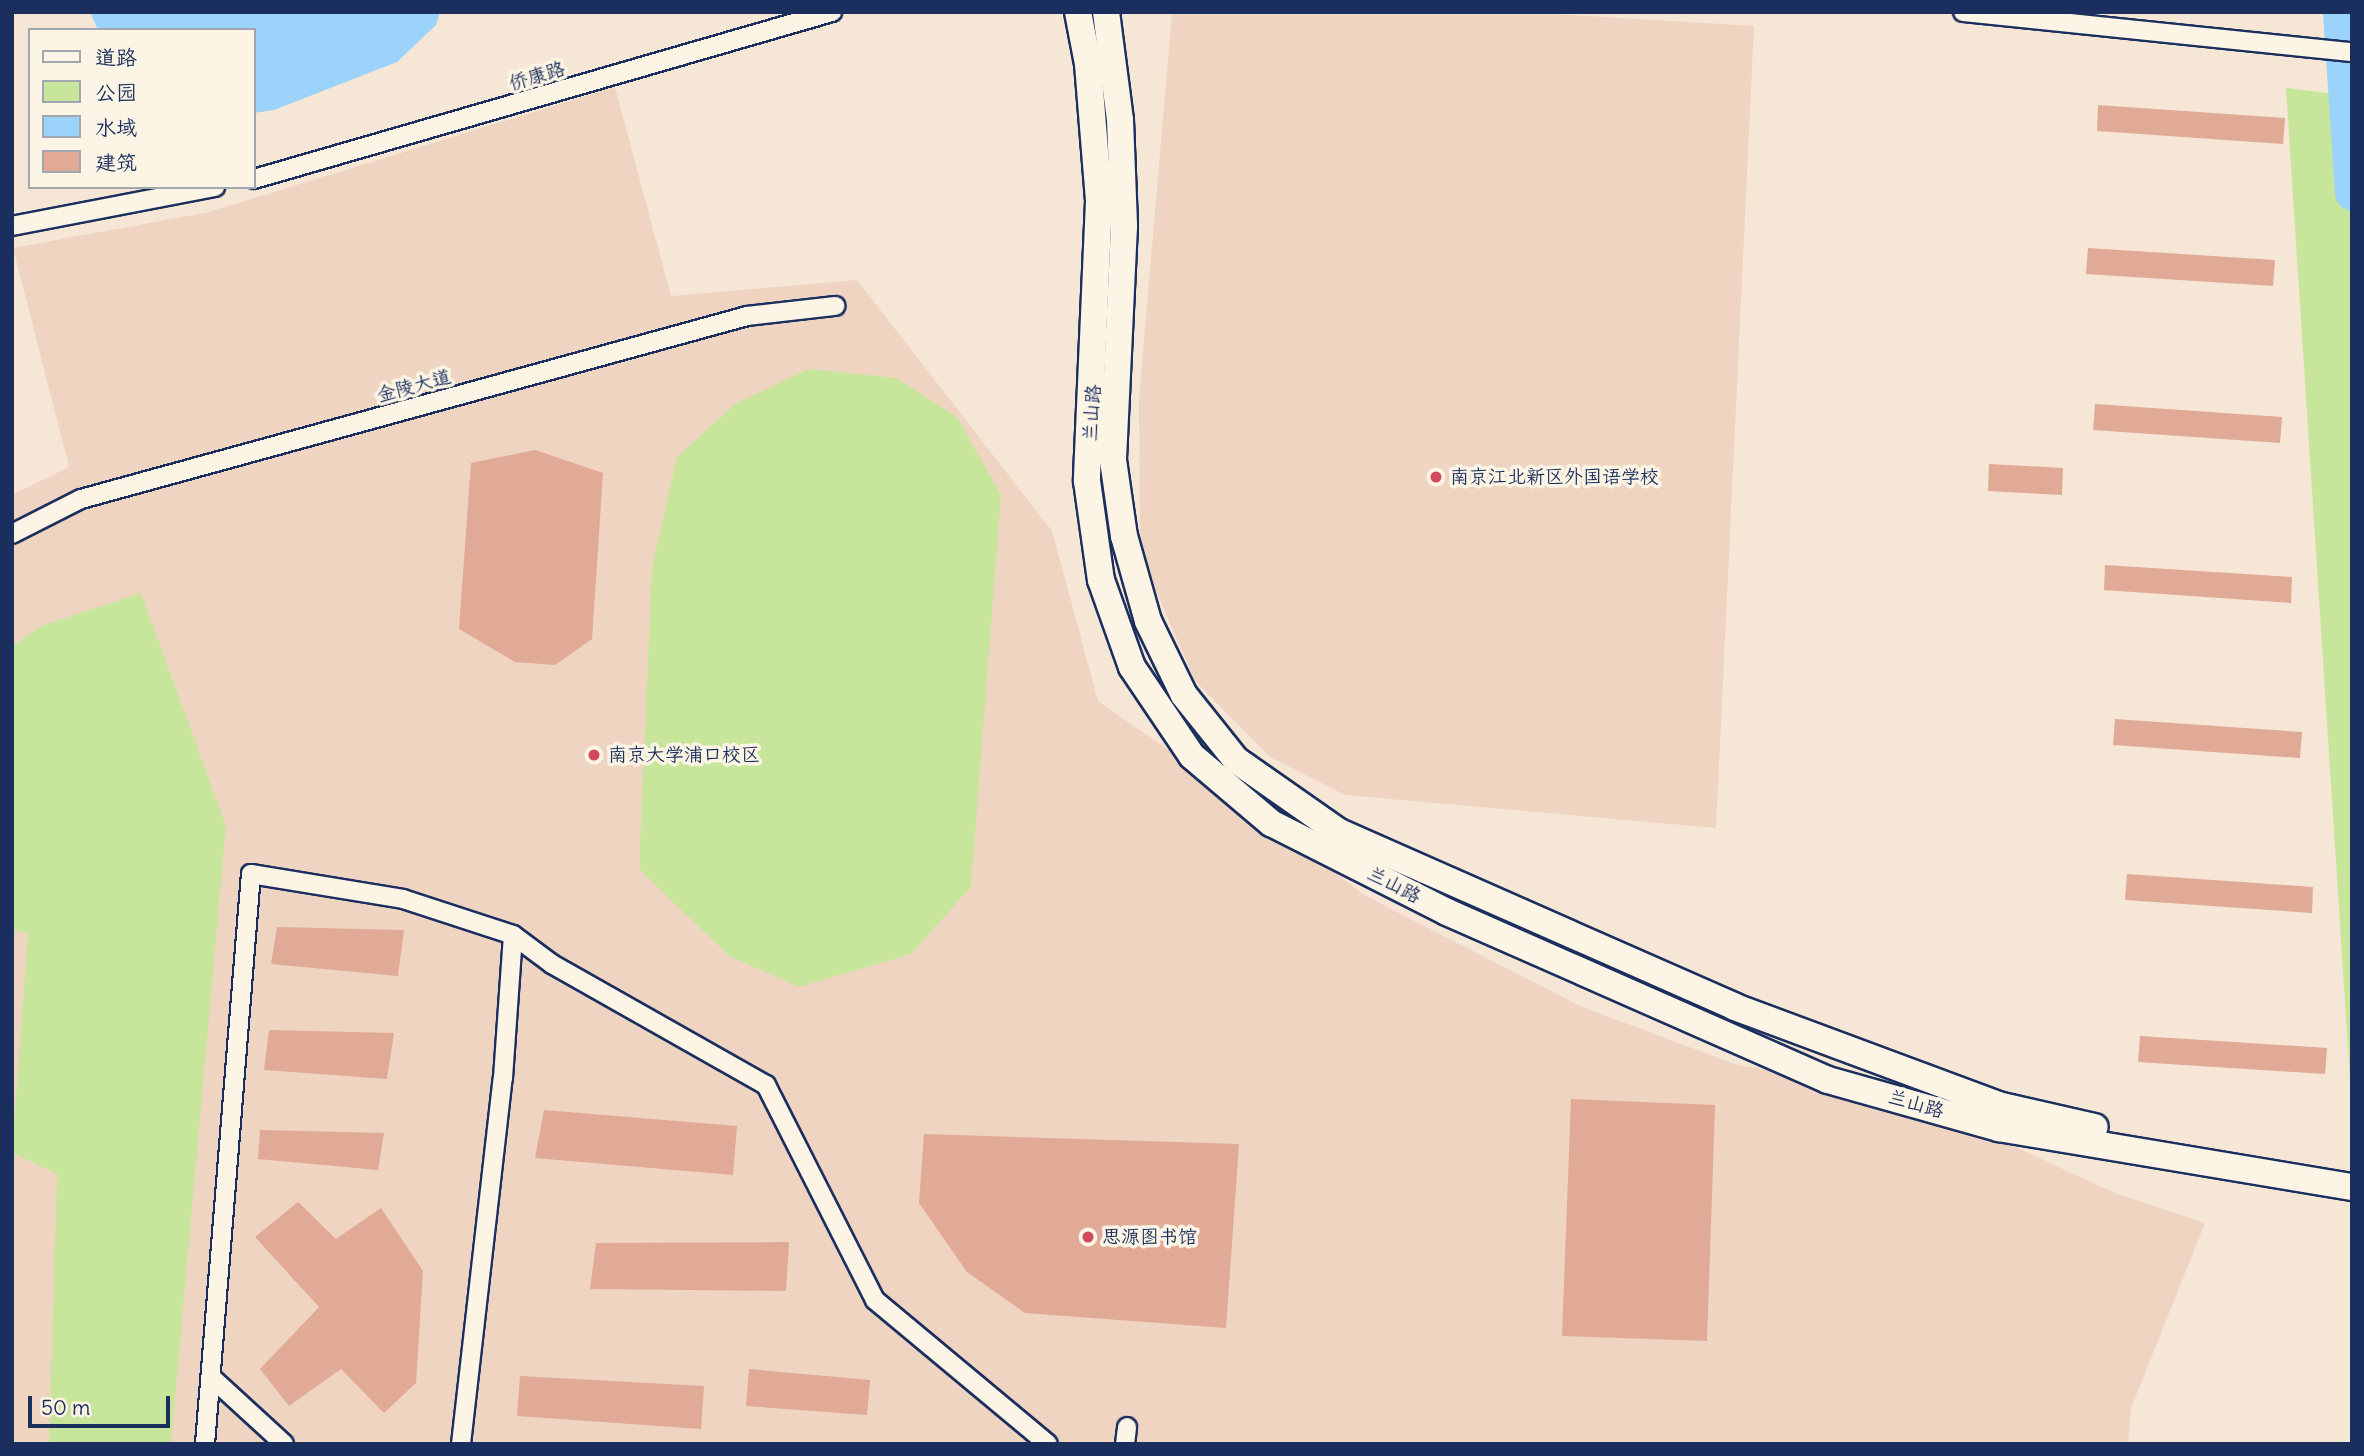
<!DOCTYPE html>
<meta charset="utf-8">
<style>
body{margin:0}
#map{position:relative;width:2364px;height:1456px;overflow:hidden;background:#f6e6d5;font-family:Delius,"LXGW WenKai TC",sans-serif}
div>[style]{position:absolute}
.built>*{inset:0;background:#efd4c2}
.green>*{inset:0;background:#c8e59c}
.water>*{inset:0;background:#9cd3fb}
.river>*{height:35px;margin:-17.5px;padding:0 17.5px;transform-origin:17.5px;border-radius:17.5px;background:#9cd3fb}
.building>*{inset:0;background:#e0aa97}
.roads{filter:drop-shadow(2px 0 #1b2f5e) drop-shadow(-2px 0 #1b2f5e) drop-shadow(0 2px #1b2f5e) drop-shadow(0 -2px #1b2f5e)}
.street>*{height:18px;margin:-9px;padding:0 9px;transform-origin:9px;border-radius:9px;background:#fcf5e5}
.secondary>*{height:26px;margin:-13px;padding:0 13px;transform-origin:13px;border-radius:13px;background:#fcf5e5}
.dots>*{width:19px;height:19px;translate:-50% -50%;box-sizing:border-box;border:4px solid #fcf5e5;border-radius:50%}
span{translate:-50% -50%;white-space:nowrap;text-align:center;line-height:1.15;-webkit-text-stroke:7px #fcf5e5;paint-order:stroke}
.street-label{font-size:19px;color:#1b2f5e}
.poi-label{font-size:19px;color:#1b2f5e}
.left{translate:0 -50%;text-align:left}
.frame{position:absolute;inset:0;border:14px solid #1b2f5e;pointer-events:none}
.legend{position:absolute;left:28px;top:28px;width:228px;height:161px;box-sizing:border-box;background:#fcf5e5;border:2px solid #a2a6af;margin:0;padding:9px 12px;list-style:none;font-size:21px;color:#1b2f5e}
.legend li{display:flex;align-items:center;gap:14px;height:35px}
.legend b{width:35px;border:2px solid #a2a6af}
.scale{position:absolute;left:28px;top:1396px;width:142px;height:32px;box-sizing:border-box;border:4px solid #1b2f5e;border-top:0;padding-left:9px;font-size:21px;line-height:24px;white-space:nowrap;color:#1b2f5e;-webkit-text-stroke:5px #fcf5e5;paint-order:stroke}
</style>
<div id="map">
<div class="built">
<div style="clip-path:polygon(1172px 12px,1521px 12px,1754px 26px,1716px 828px,1345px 795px,1270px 757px,1195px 681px,1140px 554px,1139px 400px)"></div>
<div style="clip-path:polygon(615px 87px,671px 296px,857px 280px,1052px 531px,1098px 701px,1252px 808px,1364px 895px,1580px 1006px,1737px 1065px,1894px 1091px,2115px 1193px,2205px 1223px,2131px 1408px,2128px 1444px,12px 1444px,12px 495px,69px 467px,13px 248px,209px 212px)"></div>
</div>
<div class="green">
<div style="clip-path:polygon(2286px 88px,2352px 96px,2352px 1110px)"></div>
<div style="clip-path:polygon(809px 369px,896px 378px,957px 417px,1001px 495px,971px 887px,911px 954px,799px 987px,729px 956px,639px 869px,652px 568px,677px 457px,735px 404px)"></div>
<div style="clip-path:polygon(141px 593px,226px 826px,171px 1444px,49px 1444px,57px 1174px,12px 1153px,28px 933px,12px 930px,12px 646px,41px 626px)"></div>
</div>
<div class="water">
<div style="clip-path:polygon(90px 12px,440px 12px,436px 25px,397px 62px,274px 110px,254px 113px,254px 30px,98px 30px)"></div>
</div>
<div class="river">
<div style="left:2340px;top:12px;width:181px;rotate:86.2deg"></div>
</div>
<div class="building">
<div style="clip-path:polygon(2098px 105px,2285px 118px,2283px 144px,2097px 131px)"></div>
<div style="clip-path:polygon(2088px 248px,2275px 260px,2273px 286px,2086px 274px)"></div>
<div style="clip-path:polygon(2095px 404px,2282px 417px,2280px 443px,2093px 430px)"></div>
<div style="clip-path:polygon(535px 450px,603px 473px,592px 639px,555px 665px,515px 662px,459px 629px,471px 463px)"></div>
<div style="clip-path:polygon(1989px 464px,2063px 468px,2062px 495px,1988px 491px)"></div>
<div style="clip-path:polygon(2105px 565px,2292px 577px,2291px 603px,2104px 590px)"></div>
<div style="clip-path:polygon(2115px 719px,2302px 732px,2300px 758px,2113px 745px)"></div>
<div style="clip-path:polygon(2127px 874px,2313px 887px,2312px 913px,2125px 900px)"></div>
<div style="clip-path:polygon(277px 927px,404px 930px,398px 976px,271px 964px)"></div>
<div style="clip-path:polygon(269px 1030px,394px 1033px,387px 1079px,264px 1070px)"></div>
<div style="clip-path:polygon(2140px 1036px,2327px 1048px,2325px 1074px,2138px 1062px)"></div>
<div style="clip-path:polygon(1571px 1099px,1715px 1105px,1707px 1341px,1562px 1336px)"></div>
<div style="clip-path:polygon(544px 1110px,737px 1126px,733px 1175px,535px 1158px)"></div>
<div style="clip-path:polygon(260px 1130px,384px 1133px,378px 1170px,258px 1159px)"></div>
<div style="clip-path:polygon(924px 1134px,1239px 1144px,1226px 1328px,1025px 1313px,967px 1272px,919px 1203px)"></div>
<div style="clip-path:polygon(298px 1202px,336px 1239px,381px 1208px,423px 1271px,416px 1383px,384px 1413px,341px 1369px,289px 1406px,260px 1369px,319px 1307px,255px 1237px)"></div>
<div style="clip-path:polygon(789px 1242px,786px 1291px,590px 1289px,596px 1243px)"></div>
<div style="clip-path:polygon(749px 1369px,870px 1380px,867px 1415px,746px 1406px)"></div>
<div style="clip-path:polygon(520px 1376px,704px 1386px,701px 1429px,517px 1416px)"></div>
</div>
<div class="roads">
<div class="street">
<div style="left:1963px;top:12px;width:391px;rotate:5.9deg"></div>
<div style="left:254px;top:179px;width:602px;rotate:-16.12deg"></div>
<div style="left:12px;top:226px;width:207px;rotate:-10.9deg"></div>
<div style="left:12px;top:534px;width:77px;rotate:-26.9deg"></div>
<div style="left:81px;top:499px;width:691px;rotate:-15.36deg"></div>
<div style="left:747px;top:316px;width:89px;rotate:-6.5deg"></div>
<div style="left:211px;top:1377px;width:99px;rotate:42.5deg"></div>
<div style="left:205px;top:1444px;width:572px;rotate:-85.39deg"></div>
<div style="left:251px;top:874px;width:154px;rotate:9.3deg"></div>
<div style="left:403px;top:899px;width:116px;rotate:18.1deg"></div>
<div style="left:513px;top:935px;width:49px;rotate:36.6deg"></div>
<div style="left:552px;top:964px;width:246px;rotate:29.5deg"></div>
<div style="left:766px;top:1085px;width:241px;rotate:63.1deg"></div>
<div style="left:875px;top:1300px;width:225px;rotate:39.8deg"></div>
<div style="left:461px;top:1444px;width:368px;rotate:-83.5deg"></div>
<div style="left:503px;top:1078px;width:143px;rotate:-86deg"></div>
<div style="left:1125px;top:1444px;width:17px;rotate:-83deg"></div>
</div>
<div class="secondary">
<div style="left:1078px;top:12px;width:53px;rotate:79.1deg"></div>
<div style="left:1088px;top:64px;width:137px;rotate:85.4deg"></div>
<div style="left:1099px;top:201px;width:280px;rotate:92.5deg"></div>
<div style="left:1087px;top:481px;width:100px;rotate:82deg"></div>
<div style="left:1101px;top:580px;width:92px;rotate:70.4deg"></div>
<div style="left:1132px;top:667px;width:107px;rotate:56deg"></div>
<div style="left:1192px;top:756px;width:104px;rotate:40.3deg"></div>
<div style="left:1271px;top:823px;width:197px;rotate:26.8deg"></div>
<div style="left:1447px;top:912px;width:416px;rotate:23.8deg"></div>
<div style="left:1828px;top:1080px;width:178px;rotate:15.7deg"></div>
<div style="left:1999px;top:1128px;width:358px;rotate:9.5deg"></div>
<div style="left:1106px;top:12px;width:109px;rotate:82.6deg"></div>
<div style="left:1120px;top:120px;width:106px;rotate:87.8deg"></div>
<div style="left:1124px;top:226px;width:234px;rotate:92.7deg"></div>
<div style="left:1113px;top:460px;width:77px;rotate:81.8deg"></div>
<div style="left:1124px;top:536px;width:88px;rotate:74.2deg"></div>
<div style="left:1148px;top:621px;width:82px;rotate:64.1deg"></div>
<div style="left:1184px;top:695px;width:83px;rotate:51.3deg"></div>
<div style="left:1236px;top:760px;width:126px;rotate:35deg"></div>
<div style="left:1339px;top:832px;width:433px;rotate:23.8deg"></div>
<div style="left:1735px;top:1007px;width:281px;rotate:20.4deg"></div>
<div style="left:1998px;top:1105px;width:99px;rotate:12.8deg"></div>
</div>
</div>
<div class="dots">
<div style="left:1436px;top:477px;background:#d1495b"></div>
<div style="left:594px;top:755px;background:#d1495b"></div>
<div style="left:1088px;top:1237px;background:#d1495b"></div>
</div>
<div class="street-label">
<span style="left:537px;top:76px;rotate:-16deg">侨康路</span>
<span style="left:414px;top:386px;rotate:-15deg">金陵大道</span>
<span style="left:1092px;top:413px;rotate:-86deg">兰山路</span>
<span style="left:1394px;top:885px;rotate:27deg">兰山路</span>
<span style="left:1916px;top:1104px;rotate:16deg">兰山路</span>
</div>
<div class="poi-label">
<span class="left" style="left:1450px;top:477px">南京江北新区外国语学校</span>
<span class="left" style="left:608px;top:755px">南京大学浦口校区</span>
<span class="left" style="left:1102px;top:1237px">思源图书馆</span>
</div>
<div class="frame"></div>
<ul class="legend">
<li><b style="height:9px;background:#fcf5e5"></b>道路</li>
<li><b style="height:19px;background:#c8e59c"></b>公园</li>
<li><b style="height:19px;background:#9cd3fb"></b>水域</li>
<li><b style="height:19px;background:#e0aa97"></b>建筑</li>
</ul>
<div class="scale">50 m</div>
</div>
